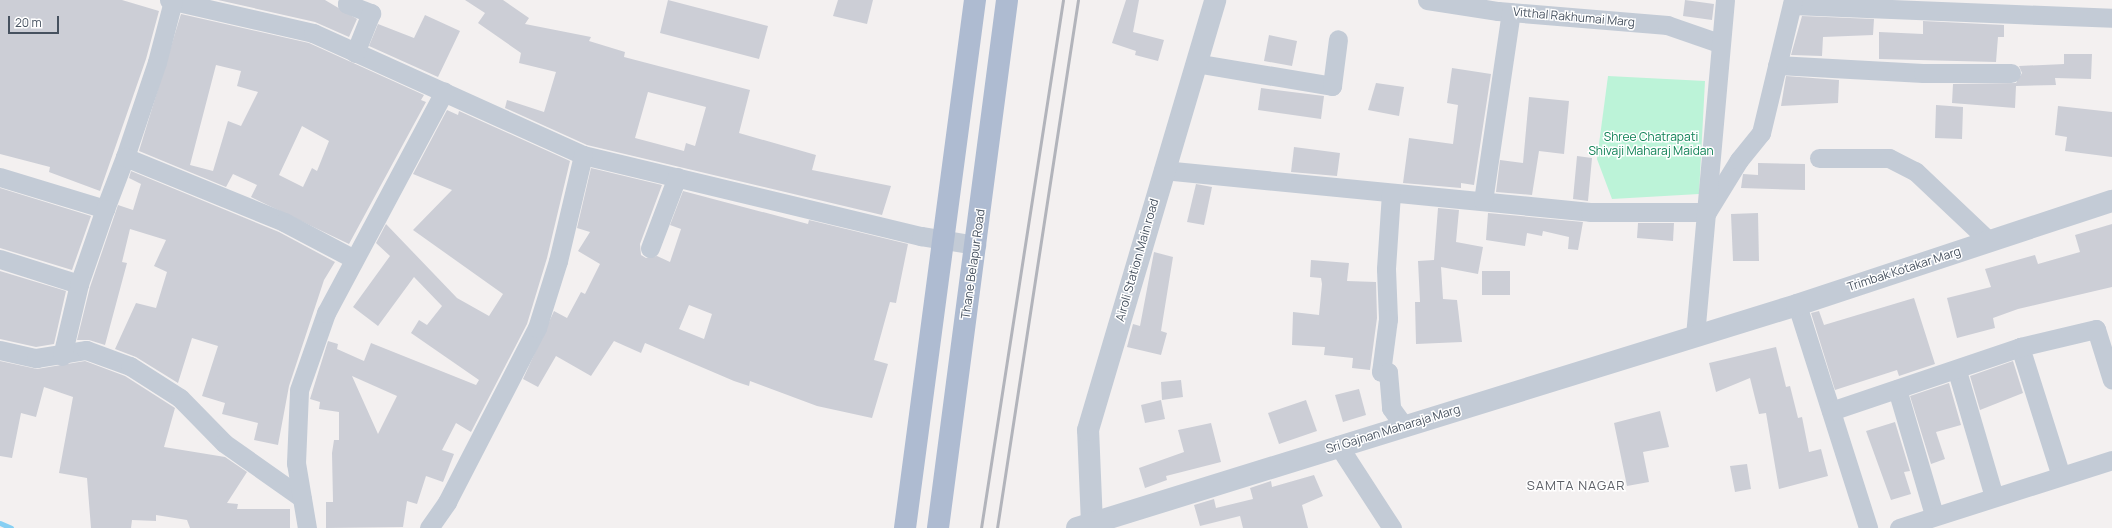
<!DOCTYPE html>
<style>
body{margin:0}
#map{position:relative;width:2112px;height:528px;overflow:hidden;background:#f3f0f0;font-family:Manrope,sans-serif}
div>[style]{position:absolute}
.green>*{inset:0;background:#bcf3d8}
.stream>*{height:5px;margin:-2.5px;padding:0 2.5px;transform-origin:2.5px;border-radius:2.5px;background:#86cff3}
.building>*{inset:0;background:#ccced6}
.minor>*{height:19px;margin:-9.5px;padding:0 9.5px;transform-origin:9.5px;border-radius:9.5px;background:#c3cbd6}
.tertiary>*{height:22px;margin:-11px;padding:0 11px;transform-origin:11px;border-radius:11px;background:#c3cbd6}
.primary>*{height:22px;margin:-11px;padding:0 11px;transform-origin:11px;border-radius:11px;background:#aebbd1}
.rail>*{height:3px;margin:-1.5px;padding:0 1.5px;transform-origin:1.5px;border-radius:1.5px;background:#b2b4bb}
span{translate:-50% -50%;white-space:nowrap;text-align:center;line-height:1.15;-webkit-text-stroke:3px #fff;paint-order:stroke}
.street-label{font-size:12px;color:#46515f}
.park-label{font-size:12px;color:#108256}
.neighbourhood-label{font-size:13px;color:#5c5f66;letter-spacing:1px}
.scale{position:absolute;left:8px;top:16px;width:51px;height:18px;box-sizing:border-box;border:2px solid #46515f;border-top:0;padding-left:5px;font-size:12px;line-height:14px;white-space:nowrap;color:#46515f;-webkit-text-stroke:3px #fff;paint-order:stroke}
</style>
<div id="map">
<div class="green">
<div style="clip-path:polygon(1608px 76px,1705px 81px,1699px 194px,1612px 199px,1597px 159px)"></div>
</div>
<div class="stream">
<div style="left:0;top:523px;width:12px;rotate:24deg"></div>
</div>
<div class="building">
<div style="clip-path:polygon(0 0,122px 0,159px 11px,146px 59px,100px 191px,49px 172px,50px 167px,0 154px)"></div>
<div style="clip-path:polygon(218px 0,325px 0,357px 19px,349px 37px,315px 22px)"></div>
<div style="clip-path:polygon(evenodd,465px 0,503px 0,529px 18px,525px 24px,591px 37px,589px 41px,625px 52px,624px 57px,750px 90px,739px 133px,816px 155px,812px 170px,891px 186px,882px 215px,587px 145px,505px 108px,507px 100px,544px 112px,556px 72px,519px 63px,521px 53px,478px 23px,485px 13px,465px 0,648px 92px,706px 107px,695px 146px,686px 143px,684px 151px,635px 138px,648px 92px)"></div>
<div style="clip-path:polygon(668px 0,768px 26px,759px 59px,660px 33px)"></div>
<div style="clip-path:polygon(838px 0,873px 0,867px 24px,833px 16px)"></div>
<div style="clip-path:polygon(1126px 0,1139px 0,1133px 32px,1164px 40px,1158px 61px,1135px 55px,1136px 51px,1112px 43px)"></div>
<div style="clip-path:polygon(1685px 0,1714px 4px,1712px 20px,1683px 16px)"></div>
<div style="clip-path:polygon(evenodd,181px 14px,309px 43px,424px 95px,421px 100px,426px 102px,349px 244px,251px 197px,257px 185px,233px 174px,226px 187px,139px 151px,181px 14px,216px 65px,241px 71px,237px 86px,258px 92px,241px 126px,228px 121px,213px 171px,190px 165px,216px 65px,181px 14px,302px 126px,329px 141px,317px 171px,312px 168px,303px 187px,279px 175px,302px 126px)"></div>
<div style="clip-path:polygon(425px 15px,460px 31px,438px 77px,369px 46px,378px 24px,414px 38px)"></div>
<div style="clip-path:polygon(1802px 16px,1874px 19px,1873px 35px,1823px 37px,1822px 56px,1791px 55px)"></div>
<div style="clip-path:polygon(1923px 21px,2004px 25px,2004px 37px,1998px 37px,1996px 62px,1879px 59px,1879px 32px,1923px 34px)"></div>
<div style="clip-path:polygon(1269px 35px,1297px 41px,1292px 66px,1264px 61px)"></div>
<div style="clip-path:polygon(2064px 54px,2092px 54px,2091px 79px,2055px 78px,2056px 85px,2016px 86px,2015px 108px,1952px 103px,1953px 84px,2016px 83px,2022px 73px,2019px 66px,2064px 64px)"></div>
<div style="clip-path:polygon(1452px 68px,1491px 74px,1474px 185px,1461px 183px,1461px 188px,1403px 183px,1409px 138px,1453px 144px,1458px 105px,1447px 103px)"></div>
<div style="clip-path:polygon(1786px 76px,1839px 80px,1838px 103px,1781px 106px)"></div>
<div style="clip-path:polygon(1376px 83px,1404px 87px,1399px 116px,1368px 110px)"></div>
<div style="clip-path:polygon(1261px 88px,1324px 96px,1321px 119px,1258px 110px)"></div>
<div style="clip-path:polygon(1529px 97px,1569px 101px,1564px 154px,1539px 151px,1532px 195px,1496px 192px,1500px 160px,1523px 163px)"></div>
<div style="clip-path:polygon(1936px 105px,1963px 107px,1962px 139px,1935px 138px)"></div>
<div style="clip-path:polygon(2058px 106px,2112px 112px,2112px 157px,2065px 151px,2067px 137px,2055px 135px)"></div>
<div style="clip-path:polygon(evenodd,447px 110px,458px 115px,459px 111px,570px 161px,547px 258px,527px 324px,471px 432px,456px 423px,442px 450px,454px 454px,443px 482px,426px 476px,417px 504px,407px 501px,403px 527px,326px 528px,326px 502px,333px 502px,332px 453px,334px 440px,339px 440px,339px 412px,319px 409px,320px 402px,310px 399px,328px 341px,338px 344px,337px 349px,364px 361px,371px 343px,476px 385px,479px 380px,411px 333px,419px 320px,427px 325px,442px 306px,414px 277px,378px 326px,353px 307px,390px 256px,376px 243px,386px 224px,457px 298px,489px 316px,503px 294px,413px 230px,452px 190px,413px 174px,447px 110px,352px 376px,397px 396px,378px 434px,352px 376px)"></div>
<div style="clip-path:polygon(1294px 147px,1340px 153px,1337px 176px,1291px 172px)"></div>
<div style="clip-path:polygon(1577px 156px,1592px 158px,1588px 201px,1573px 199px)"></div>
<div style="clip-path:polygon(1758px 163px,1805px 164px,1805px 190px,1741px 188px,1743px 174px,1758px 175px)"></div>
<div style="clip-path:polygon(evenodd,591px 168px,662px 185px,640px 244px,641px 255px,646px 258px,657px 256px,670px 262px,681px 229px,670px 225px,683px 191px,808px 224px,809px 220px,908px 244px,896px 303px,890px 302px,874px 360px,888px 364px,872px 418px,817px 406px,750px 381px,749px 386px,734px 381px,645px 343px,641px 353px,614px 341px,591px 376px,556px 356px,538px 387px,523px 379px,554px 311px,567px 318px,581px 292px,585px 294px,600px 264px,578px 251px,590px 232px,577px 228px,591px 168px,689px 305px,712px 314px,704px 339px,679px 329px,689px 305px)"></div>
<div style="clip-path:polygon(131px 171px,279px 232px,335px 262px,324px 280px,289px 386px,278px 445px,254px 440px,258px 423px,222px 414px,225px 403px,202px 396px,218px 346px,192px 338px,178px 383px,136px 357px,115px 349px,136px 303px,156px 308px,167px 272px,154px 266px,166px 240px,130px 229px,122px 262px,127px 263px,105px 345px,89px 340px,77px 340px,90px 287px,118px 205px,133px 210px,141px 184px,129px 178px)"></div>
<div style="clip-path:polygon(1196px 184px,1212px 187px,1204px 225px,1187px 222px)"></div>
<div style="clip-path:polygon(0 188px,91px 216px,72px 270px,0 248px)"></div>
<div style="clip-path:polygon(1438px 208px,1459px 210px,1456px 242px,1483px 247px,1478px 274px,1441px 267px,1443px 299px,1457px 300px,1462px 342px,1416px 344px,1415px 302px,1420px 302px,1418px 261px,1434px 260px)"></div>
<div style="clip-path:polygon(1488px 213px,1583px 222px,1578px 250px,1568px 249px,1569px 237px,1543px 231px,1542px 236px,1527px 233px,1525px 246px,1486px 240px)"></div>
<div style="clip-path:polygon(1758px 213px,1759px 261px,1733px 261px,1731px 214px)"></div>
<div style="clip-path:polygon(1638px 223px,1674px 223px,1673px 241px,1637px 238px)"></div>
<div style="clip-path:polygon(2112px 224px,2112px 287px,2018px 309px,1993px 318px,1995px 328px,1957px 338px,1947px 298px,1991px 287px,1985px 269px,2035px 255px,2038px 264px,2080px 252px,2075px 235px)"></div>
<div style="clip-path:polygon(1154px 252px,1173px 257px,1161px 331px,1167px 333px,1161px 355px,1127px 347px,1133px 324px,1140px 326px)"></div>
<div style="clip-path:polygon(1311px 260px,1349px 263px,1347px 281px,1376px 282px,1377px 318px,1370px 370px,1352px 368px,1353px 358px,1324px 355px,1325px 347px,1292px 345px,1293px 312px,1319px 315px,1322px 284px,1321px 278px,1310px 277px)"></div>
<div style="clip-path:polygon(0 271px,66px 291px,54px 344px,36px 347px,0 339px)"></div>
<div style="clip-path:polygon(1482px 271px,1510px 271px,1510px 295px,1482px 295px)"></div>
<div style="clip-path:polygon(1914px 298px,1935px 364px,1899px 376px,1897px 370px,1835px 390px,1811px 313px,1819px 311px,1824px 325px)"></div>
<div style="clip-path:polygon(1776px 347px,1786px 387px,1790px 386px,1798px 418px,1802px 417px,1809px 452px,1821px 449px,1828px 476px,1779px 489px,1766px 413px,1759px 414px,1750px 378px,1716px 392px,1709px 363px)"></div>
<div style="clip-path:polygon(0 361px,37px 369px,85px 361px,125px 376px,175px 408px,164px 447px,225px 457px,247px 472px,227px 503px,238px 504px,237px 509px,290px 509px,290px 528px,190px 528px,187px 520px,156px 515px,156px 521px,132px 520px,131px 528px,91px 528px,87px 478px,59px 473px,73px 397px,44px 387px,36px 417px,21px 413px,12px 458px,0 456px)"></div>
<div style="clip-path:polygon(2013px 361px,2023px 393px,1980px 410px,1970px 376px)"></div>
<div style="clip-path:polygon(1181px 380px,1183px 397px,1162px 400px,1161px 382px)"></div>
<div style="clip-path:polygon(1949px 383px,1961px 425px,1936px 432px,1945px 459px,1931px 464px,1910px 396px)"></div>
<div style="clip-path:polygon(1359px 389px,1366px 415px,1343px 422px,1335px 395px)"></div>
<div style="clip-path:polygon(1161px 400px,1165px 419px,1145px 423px,1141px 405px)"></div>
<div style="clip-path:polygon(1306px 400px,1317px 431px,1279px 444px,1268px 413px)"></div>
<div style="clip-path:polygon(1660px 411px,1669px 447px,1643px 452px,1649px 482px,1627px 486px,1614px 423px)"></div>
<div style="clip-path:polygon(1895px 422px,1910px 471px,1904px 472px,1911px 494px,1891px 500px,1866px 431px)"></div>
<div style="clip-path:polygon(1211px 423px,1221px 462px,1166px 476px,1167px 480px,1145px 488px,1139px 468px,1184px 452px,1178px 430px)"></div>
<div style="clip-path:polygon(1747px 464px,1751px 489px,1735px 492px,1730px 466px)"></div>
<div style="clip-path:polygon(1314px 475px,1323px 496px,1302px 505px,1308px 528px,1243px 528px,1240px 516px,1200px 526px,1194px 505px,1214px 499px,1216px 508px,1253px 499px,1250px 488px,1271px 481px,1272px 487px)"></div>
</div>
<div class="minor">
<div style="left:169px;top:0;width:148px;rotate:12.9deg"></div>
<div style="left:313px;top:33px;width:296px;rotate:24.3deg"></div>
<div style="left:583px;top:155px;width:348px;rotate:13.5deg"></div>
<div style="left:921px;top:236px;width:56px;rotate:9.3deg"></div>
<div style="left:348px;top:0;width:4px;rotate:104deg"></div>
<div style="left:347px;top:4px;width:26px;rotate:21deg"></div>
<div style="left:371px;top:13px;width:43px;rotate:111.8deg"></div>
<div style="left:1427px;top:0;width:72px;rotate:8.8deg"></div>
<div style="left:1498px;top:11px;width:170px;rotate:4.7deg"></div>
<div style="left:1667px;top:25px;width:55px;rotate:19.1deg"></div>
<div style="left:1792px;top:5px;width:320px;rotate:2.3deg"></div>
<div style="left:1195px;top:63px;width:139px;rotate:9.5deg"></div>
<div style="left:1332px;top:86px;width:47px;rotate:-82.7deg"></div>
<div style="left:1777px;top:65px;width:146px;rotate:3.1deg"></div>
<div style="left:1923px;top:73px;width:88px"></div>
<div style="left:125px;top:157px;width:100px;rotate:-71.4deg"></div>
<div style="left:157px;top:62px;width:63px;rotate:-75.3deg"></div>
<div style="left:1819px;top:158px;width:70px"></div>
<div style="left:1889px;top:158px;width:29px;rotate:27deg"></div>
<div style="left:1915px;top:171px;width:102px;rotate:43.4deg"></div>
<div style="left:1163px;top:170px;width:429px;rotate:5.6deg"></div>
<div style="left:1590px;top:212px;width:117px"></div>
<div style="left:1707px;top:212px;width:61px;rotate:-58.4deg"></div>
<div style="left:1739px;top:160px;width:35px;rotate:-51deg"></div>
<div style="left:1761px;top:133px;width:137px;rotate:-76.5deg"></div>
<div style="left:0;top:177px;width:110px;rotate:16.9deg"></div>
<div style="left:105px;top:209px;width:56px;rotate:-69deg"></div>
<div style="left:125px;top:157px;width:172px;rotate:22.2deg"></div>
<div style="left:284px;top:222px;width:79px;rotate:27.9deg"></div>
<div style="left:1391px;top:193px;width:76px;rotate:93.8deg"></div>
<div style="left:1386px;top:269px;width:50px;rotate:87.7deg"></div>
<div style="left:1388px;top:319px;width:53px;rotate:97.5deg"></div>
<div style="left:1381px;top:372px;width:7px"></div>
<div style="left:1388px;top:372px;width:36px;rotate:85deg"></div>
<div style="left:1391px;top:408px;width:22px;rotate:54deg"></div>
<div style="left:1483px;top:201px;width:191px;rotate:-81.6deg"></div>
<div style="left:650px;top:248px;width:76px;rotate:-69.2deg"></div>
<div style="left:0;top:259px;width:83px;rotate:17.6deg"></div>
<div style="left:1797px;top:305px;width:234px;rotate:72.3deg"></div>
<div style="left:1695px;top:336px;width:337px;rotate:-84.9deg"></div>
<div style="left:2020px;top:347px;width:135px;rotate:72.4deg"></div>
<div style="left:0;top:350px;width:37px;rotate:13deg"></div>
<div style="left:36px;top:358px;width:51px;rotate:-9.1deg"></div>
<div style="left:86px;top:350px;width:47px;rotate:20deg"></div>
<div style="left:130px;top:366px;width:59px;rotate:32.6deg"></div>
<div style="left:180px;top:398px;width:63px;rotate:45.6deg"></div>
<div style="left:224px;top:443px;width:95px;rotate:35.2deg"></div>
<div style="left:62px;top:356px;width:74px;rotate:-76.7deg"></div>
<div style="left:79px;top:284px;width:79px;rotate:-70.9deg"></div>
<div style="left:1957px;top:371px;width:131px;rotate:73.6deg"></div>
<div style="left:1897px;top:389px;width:131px;rotate:73.6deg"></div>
<div style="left:1831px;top:411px;width:200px;rotate:-18.7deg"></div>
<div style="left:2020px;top:347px;width:78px;rotate:-13.3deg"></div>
<div style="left:2096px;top:329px;width:53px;rotate:72.6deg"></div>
<div style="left:1338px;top:445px;width:99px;rotate:57deg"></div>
<div style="left:307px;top:528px;width:66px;rotate:-99.6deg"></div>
<div style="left:296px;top:463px;width:73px;rotate:-87.6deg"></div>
<div style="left:299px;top:390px;width:82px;rotate:-70.7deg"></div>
<div style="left:326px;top:313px;width:251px;rotate:-61.9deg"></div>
<div style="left:429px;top:528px;width:32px;rotate:-55deg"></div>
<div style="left:447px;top:502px;width:196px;rotate:-62.7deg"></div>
<div style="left:537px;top:328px;width:70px;rotate:-72.6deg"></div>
<div style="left:558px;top:261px;width:109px;rotate:-76.7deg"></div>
<div style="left:1899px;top:528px;width:224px;rotate:-17.7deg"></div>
</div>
<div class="tertiary">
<div style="left:1092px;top:524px;width:94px;rotate:-92.4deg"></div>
<div style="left:1088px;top:430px;width:448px;rotate:-73.5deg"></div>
<div style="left:1077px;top:528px;width:754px;rotate:-17.21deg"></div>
<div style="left:1797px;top:305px;width:332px;rotate:-18.3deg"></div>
</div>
<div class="primary">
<div style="left:905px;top:528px;width:533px;rotate:-82.45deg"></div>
<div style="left:938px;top:528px;width:532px;rotate:-82.55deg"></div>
</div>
<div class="rail">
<div style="left:981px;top:528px;width:534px;rotate:-81.17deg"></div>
<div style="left:997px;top:528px;width:534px;rotate:-81.28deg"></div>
</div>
<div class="street-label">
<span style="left:1574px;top:17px;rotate:5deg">Vitthal Rakhumai Marg</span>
<span style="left:1137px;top:260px;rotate:-74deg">Airoli Station Main road</span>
<span style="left:973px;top:264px;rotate:-82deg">Thane Belapur Road</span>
<span style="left:1904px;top:269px;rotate:-18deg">Trimbak Kotakar Marg</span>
<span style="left:1393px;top:429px;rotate:-17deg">Sri Gajnan Maharaja Marg</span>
</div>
<div class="park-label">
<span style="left:1651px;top:144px">Shree Chatrapati<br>Shivaji Maharaj Maidan</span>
</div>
<div class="neighbourhood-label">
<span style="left:1576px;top:485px">SAMTA NAGAR</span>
</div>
<div class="scale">20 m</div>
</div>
